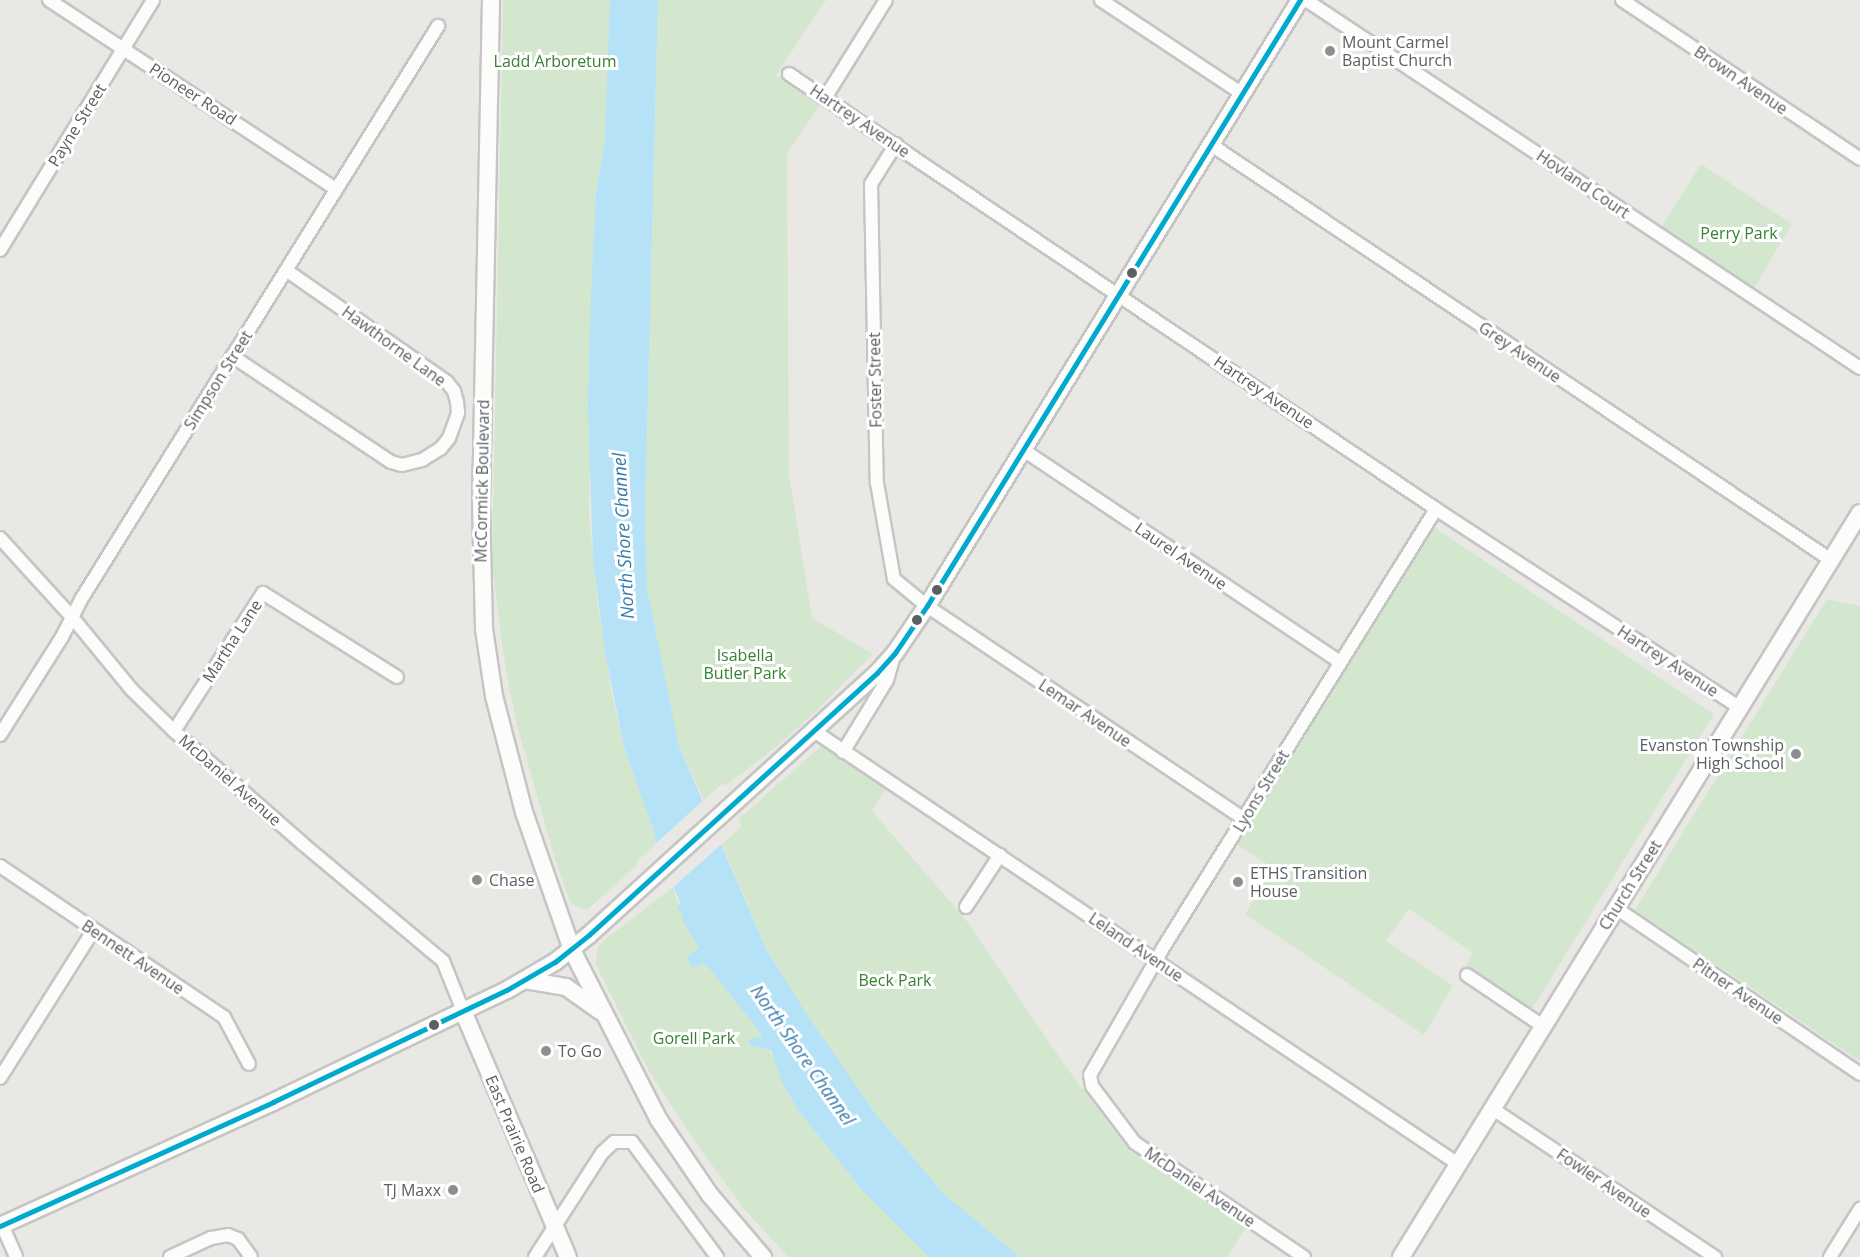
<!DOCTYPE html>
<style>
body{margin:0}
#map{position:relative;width:1860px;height:1257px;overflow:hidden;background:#eae8e4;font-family:"Open Sans",sans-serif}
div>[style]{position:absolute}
.green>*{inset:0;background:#d3e7ce}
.water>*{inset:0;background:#b6e2f7}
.pier>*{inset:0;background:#eae8e4}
.roads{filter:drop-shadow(2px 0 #c5c5c5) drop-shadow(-2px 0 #c5c5c5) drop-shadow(0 2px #c5c5c5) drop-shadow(0 -2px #c5c5c5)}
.street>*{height:12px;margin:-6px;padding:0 6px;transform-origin:6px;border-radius:6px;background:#fcfcfb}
.secondary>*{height:16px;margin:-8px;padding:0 8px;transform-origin:8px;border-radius:8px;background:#fcfcfb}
.bus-1>*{height:4.5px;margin:-2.25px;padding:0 2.25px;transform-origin:2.25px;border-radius:2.25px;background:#00a9ce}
.dots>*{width:16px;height:16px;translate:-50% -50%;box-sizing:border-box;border:3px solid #fff;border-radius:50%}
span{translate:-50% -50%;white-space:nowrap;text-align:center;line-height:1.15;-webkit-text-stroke:6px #fff;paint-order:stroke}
.poi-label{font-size:16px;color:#5a5f63}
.left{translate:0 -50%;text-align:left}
.right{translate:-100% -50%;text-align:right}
.park-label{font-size:16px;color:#368231}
.street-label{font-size:16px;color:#5a5f63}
.water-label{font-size:18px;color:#377cab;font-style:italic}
</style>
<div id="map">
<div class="green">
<div style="clip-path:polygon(503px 0,610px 0,612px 6px,605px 142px,596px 192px,589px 514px,598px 605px,612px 694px,624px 747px,654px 832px,656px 844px,636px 862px,637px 865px,587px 910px,575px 906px,569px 899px,555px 859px,517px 725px,506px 672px,492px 566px)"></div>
<div style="clip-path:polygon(658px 0,826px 0,776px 75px,821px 104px,787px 153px,789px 474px,812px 618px,873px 654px,809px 718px,775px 748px,725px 786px,723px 783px,704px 800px,679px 746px,647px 588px,645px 514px)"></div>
<div style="clip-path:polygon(1701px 164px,1792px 224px,1754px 288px,1662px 226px)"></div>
<div style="clip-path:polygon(1434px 527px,1714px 714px,1532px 1009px,1465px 966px,1473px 953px,1409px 909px,1386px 941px,1453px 986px,1424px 1035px,1245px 914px,1273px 868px,1238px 845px)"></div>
<div style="clip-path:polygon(1827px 599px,1860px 606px,1860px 1061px,1635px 910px)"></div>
<div style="clip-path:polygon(821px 746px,885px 789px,872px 811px,966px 920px,1066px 1067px,1129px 1151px,1246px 1227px,1227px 1257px,1020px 1257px,945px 1195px,876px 1114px,810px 1019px,767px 951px,722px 844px,741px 827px,739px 819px)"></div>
<div style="clip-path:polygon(673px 887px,684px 920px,699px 949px,686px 958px,692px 967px,705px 962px,763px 1036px,798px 1110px,862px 1190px,929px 1257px,788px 1257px,745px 1210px,696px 1143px,649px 1071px,595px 963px,598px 948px,603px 941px)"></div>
</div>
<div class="water">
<div style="clip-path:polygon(610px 0,658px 0,645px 514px,647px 588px,679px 746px,767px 951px,810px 1019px,876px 1114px,945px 1195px,1020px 1257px,929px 1257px,862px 1190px,798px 1110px,782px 1082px,771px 1050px,751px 1046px,748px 1040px,763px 1036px,705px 963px,693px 968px,686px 958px,699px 948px,682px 919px,682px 912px,677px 909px,680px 902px,656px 844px,654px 832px,624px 747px,605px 652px,593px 559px,588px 405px,591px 299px,596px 192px,605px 142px)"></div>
</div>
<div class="pier">
<div style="clip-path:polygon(706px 798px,724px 842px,671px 889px,653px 846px)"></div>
</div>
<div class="roads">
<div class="street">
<div style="left:49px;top:0;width:344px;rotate:33.4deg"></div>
<div style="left:1101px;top:0;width:168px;rotate:33.6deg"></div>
<div style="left:1306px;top:0;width:665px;rotate:33.59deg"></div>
<div style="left:1622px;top:0;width:286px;rotate:33.7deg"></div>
<div style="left:789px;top:74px;width:780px;rotate:33.91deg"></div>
<div style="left:1436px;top:509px;width:363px;rotate:33.2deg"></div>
<div style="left:825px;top:98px;width:115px;rotate:-58.1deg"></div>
<div style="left:896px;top:144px;width:47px;rotate:122deg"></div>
<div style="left:871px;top:184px;width:299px;rotate:88.9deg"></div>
<div style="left:877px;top:483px;width:97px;rotate:80deg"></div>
<div style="left:894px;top:579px;width:43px;rotate:39.3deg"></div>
<div style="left:927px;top:606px;width:382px;rotate:33.9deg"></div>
<div style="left:1210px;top:144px;width:747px;rotate:33.82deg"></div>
<div style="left:0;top:250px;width:293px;rotate:-58.5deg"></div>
<div style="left:232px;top:356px;width:191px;rotate:33.7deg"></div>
<div style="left:391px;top:462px;width:11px;rotate:15deg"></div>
<div style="left:402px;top:465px;width:21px;rotate:-14deg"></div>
<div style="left:422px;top:460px;width:22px;rotate:-32deg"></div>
<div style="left:441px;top:448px;width:13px;rotate:-51deg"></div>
<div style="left:449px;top:438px;width:27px;rotate:-70deg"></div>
<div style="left:458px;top:413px;width:11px;rotate:-95deg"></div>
<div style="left:457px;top:402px;width:11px;rotate:-105deg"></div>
<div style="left:454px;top:391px;width:11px;rotate:-128deg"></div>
<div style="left:447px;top:382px;width:196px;rotate:-145.2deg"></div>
<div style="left:1022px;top:449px;width:383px;rotate:33.8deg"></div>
<div style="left:0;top:538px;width:107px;rotate:47.7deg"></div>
<div style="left:72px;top:617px;width:94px;rotate:50.6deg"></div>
<div style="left:132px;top:690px;width:59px;rotate:44.3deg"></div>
<div style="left:174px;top:731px;width:171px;rotate:41.2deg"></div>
<div style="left:303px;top:844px;width:182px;rotate:39.9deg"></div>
<div style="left:443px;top:961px;width:54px;rotate:68.2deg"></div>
<div style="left:174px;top:731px;width:164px;rotate:-57.2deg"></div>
<div style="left:263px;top:593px;width:158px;rotate:32.1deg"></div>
<div style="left:814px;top:731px;width:776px;rotate:33.92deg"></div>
<div style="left:0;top:735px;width:116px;rotate:-57.7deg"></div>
<div style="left:62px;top:637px;width:44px;rotate:-62.9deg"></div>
<div style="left:82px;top:598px;width:674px;rotate:-58.1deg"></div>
<div style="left:843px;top:752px;width:84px;rotate:-58.6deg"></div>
<div style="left:887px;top:680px;width:26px;rotate:-74deg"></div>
<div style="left:0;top:866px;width:270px;rotate:34deg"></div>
<div style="left:224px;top:1017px;width:53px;rotate:62deg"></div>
<div style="left:966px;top:907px;width:62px;rotate:-56.8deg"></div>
<div style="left:1616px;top:908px;width:295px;rotate:34.2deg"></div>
<div style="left:1467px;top:975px;width:92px;rotate:33.9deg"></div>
<div style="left:0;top:1078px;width:174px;rotate:-57.7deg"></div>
<div style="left:1493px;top:1109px;width:267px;rotate:33.7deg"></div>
<div style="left:2px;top:1225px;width:35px;rotate:66deg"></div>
<div style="left:170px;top:1257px;width:45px;rotate:-24.9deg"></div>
<div style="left:211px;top:1238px;width:17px;rotate:-10deg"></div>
<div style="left:228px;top:1235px;width:11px;rotate:22deg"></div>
<div style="left:238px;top:1239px;width:22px;rotate:54deg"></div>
<div style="left:535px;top:1257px;width:124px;rotate:-57.2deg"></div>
<div style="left:602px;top:1153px;width:16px;rotate:-43deg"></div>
<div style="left:614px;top:1142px;width:18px"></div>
<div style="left:632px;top:1142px;width:143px;rotate:53.5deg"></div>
<div style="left:1304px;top:1257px;width:204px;rotate:-146deg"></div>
<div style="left:1135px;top:1143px;width:71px;rotate:-127deg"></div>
<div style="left:1092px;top:1086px;width:11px;rotate:-100deg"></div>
<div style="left:1090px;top:1075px;width:146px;rotate:-60.1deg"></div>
<div style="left:1163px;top:948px;width:517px;rotate:-58.12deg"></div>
<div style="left:1830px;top:1257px;width:57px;rotate:-58deg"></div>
</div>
<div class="secondary">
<div style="left:491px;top:0;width:504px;rotate:91.14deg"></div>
<div style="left:481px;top:504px;width:125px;rotate:88.6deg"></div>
<div style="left:484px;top:629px;width:68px;rotate:81.5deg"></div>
<div style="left:494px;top:696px;width:120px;rotate:75.5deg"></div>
<div style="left:524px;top:812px;width:146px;rotate:70.8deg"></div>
<div style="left:572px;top:950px;width:191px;rotate:62.9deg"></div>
<div style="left:659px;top:1120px;width:91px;rotate:55.8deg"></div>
<div style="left:710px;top:1195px;width:82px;rotate:49.5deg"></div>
<div style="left:525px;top:980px;width:42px;rotate:9.7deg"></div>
<div style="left:566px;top:987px;width:42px;rotate:35.2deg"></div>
<div style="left:463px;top:1011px;width:267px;rotate:66.9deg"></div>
<div style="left:0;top:1226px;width:300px;rotate:-24.4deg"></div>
<div style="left:273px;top:1102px;width:259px;rotate:-25.6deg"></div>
<div style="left:507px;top:990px;width:56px;rotate:-30.3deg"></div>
<div style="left:555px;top:962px;width:43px;rotate:-38.5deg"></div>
<div style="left:589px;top:935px;width:389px;rotate:-42.3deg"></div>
<div style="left:877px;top:673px;width:27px;rotate:-48deg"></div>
<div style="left:895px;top:653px;width:57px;rotate:-55.8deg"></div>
<div style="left:927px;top:606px;width:712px;rotate:-58.39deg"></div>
<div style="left:1401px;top:1257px;width:874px;rotate:-58.33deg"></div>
</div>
</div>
<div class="bus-1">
<div style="left:0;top:1226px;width:300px;rotate:-24.4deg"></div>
<div style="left:273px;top:1102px;width:259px;rotate:-25.6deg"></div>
<div style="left:507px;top:990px;width:56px;rotate:-30.3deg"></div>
<div style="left:555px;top:962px;width:43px;rotate:-38.5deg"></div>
<div style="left:589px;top:935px;width:389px;rotate:-42.3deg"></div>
<div style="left:877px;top:673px;width:27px;rotate:-48deg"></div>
<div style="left:895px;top:653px;width:57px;rotate:-55.8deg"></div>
<div style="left:927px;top:606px;width:712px;rotate:-58.39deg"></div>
</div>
<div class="dots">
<div style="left:1330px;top:51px;background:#8c8f90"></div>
<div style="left:1132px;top:273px;background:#5a5f63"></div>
<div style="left:937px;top:590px;background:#5a5f63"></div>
<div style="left:917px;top:620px;background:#5a5f63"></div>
<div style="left:1796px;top:754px;background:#8c8f90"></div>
<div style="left:477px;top:880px;background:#8c8f90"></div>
<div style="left:1238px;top:882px;background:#8c8f90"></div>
<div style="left:434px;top:1025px;background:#5a5f63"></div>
<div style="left:546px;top:1051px;background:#8c8f90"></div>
<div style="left:453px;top:1190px;background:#8c8f90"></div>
</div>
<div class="poi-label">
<span class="left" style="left:1342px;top:51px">Mount Carmel<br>Baptist Church</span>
<span class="right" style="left:1784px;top:754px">Evanston Township<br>High School</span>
<span class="left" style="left:1250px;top:882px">ETHS Transition<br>House</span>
<span class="left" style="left:489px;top:880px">Chase</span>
<span class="left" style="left:558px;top:1051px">To Go</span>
<span class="right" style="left:441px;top:1190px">TJ Maxx</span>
</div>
<div class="park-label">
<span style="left:555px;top:61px">Ladd Arboretum</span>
<span style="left:1739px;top:233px">Perry Park</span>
<span style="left:745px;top:664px">Isabella<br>Butler Park</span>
<span style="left:895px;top:980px">Beck Park</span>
<span style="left:694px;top:1038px">Gorell Park</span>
</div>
<div class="street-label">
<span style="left:1741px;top:80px;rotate:34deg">Brown Avenue</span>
<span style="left:193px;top:94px;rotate:33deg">Pioneer Road</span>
<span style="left:860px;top:121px;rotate:34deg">Hartrey Avenue</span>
<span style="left:77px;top:125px;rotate:-58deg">Payne Street</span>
<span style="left:1583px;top:184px;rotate:34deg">Hovland Court</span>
<span style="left:394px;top:346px;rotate:36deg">Hawthorne Lane</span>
<span style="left:1520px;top:352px;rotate:34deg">Grey Avenue</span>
<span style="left:218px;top:380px;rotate:-58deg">Simpson Street</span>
<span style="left:875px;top:380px;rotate:-91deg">Foster Street</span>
<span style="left:1264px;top:392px;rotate:34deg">Hartrey Avenue</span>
<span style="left:482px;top:481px;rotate:-89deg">McCormick Boulevard</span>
<span style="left:1181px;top:556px;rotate:34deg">Laurel Avenue</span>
<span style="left:232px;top:641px;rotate:-57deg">Martha Lane</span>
<span style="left:1668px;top:661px;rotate:33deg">Hartrey Avenue</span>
<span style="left:1085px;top:713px;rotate:34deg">Lemar Avenue</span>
<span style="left:230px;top:780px;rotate:41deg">McDaniel Avenue</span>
<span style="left:1261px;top:791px;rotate:-59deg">Lyons Street</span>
<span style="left:1630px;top:885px;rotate:-58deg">Church Street</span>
<span style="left:1136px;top:947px;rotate:34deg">Leland Avenue</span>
<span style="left:133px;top:957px;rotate:34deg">Bennett Avenue</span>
<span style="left:1738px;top:991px;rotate:34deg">Pitner Avenue</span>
<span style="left:515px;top:1134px;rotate:67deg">East Prairie Road</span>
<span style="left:1604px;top:1183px;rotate:34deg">Fowler Avenue</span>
<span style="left:1200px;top:1187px;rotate:34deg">McDaniel Avenue</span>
</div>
<div class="water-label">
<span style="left:623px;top:536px;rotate:-93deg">North Shore Channel</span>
<span style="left:803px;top:1055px;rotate:55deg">North Shore Channel</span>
</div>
</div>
